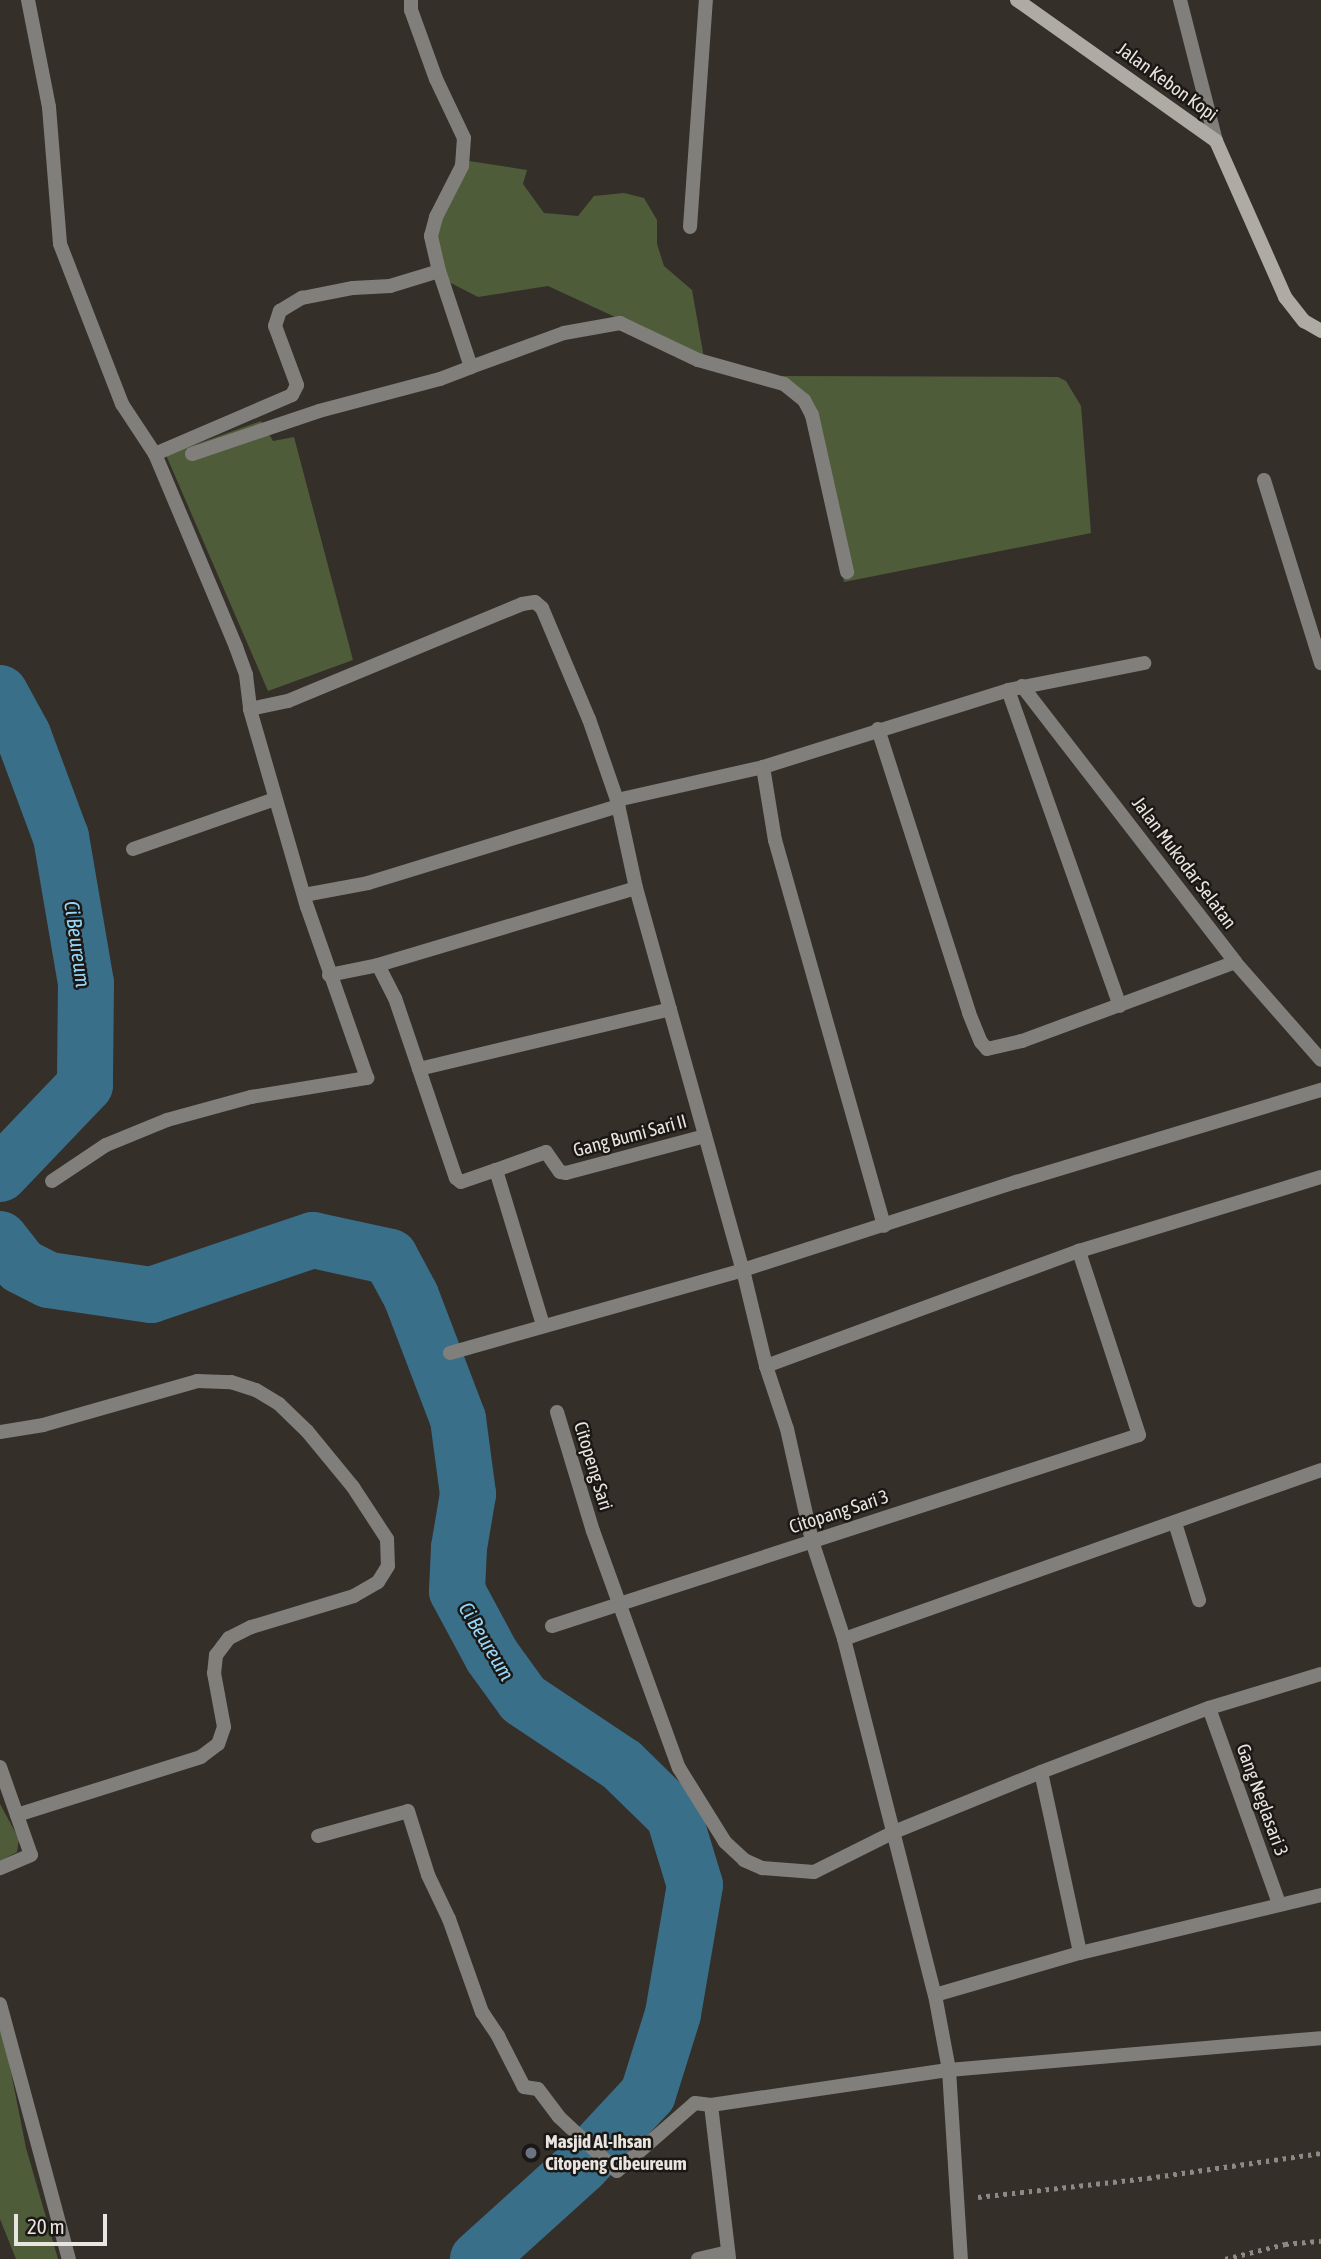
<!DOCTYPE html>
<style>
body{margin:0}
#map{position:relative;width:1321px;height:2259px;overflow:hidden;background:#352f29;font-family:"Asap Condensed",sans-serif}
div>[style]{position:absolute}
.green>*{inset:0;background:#4f5c3a}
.river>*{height:56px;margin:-28px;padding:0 28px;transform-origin:28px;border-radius:28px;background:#3a6f89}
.path>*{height:4.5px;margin-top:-2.25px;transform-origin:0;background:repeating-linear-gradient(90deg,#8e8984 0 3.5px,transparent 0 8.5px)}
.lane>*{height:14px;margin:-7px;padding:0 7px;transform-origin:7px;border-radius:7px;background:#817f7b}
.street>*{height:14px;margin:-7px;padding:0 7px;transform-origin:7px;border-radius:7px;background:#817f7b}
.secondary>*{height:14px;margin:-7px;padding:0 7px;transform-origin:7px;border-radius:7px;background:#aeaba5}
.dots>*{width:19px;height:19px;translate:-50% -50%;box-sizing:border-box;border:4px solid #1a1715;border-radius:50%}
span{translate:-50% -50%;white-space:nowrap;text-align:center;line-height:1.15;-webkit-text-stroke:5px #1a1715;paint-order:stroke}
.street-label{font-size:19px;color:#e8e4e0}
.poi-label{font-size:19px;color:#e8e4e0;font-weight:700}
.left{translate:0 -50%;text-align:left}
.water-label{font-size:21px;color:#95d6f7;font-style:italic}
.scale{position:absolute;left:14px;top:2214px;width:93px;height:32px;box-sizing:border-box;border:4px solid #e8e4e0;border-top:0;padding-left:9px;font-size:21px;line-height:24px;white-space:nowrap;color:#e8e4e0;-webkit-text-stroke:5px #1a1715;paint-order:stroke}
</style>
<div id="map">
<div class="green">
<div style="clip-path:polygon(456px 159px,527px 170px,523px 184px,544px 213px,578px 216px,594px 196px,624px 193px,644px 198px,657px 220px,657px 244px,664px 266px,692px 290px,704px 358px,548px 286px,478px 297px,445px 280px,430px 223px,454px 182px)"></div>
<div style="clip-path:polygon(778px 376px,1058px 377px,1066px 381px,1081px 406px,1091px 533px,844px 582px,806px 420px,796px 393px)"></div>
<div style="clip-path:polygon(261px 421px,273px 441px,294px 437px,353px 660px,268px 691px,166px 455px)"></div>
<div style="clip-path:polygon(0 687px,9px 707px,13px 764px,0 743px)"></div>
<div style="clip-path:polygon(0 1804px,19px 1839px,17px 1852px,0 1861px)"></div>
<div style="clip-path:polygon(0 2030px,6px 2047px,26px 2148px,58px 2259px,16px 2259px,0 2219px)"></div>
</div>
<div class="river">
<div style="left:0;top:693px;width:48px;rotate:61.3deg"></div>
<div style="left:23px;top:735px;width:109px;rotate:69.6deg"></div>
<div style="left:61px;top:837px;width:148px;rotate:80.3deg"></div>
<div style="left:86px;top:983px;width:102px;rotate:90.6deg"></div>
<div style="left:85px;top:1085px;width:123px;rotate:133.7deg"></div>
<div style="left:0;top:1239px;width:34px;rotate:52deg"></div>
<div style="left:21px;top:1266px;width:31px;rotate:27deg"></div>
<div style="left:49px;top:1280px;width:103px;rotate:8.4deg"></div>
<div style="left:151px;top:1295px;width:171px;rotate:-18.8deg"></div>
<div style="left:313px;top:1240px;width:79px;rotate:12.4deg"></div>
<div style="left:390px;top:1257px;width:44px;rotate:61.7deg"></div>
<div style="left:411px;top:1296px;width:132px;rotate:69.1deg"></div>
<div style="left:458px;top:1419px;width:76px;rotate:82.4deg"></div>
<div style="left:468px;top:1494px;width:55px;rotate:99.5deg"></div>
<div style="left:459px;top:1548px;width:43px;rotate:92.7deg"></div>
<div style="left:457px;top:1591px;width:74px;rotate:61.7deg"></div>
<div style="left:492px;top:1656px;width:53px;rotate:54.2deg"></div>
<div style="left:523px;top:1699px;width:119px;rotate:33.7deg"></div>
<div style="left:622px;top:1765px;width:73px;rotate:44.4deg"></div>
<div style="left:674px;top:1816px;width:72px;rotate:73.1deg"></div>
<div style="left:695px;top:1885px;width:131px;rotate:99.7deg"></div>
<div style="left:673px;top:2014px;width:84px;rotate:107.4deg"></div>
<div style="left:648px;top:2094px;width:98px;rotate:132.9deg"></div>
<div style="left:581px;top:2166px;width:139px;rotate:137.9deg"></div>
</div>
<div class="path">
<div style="left:978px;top:2197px;width:171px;rotate:-6.4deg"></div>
<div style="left:1148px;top:2178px;width:175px;rotate:-8.2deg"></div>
<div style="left:1225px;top:2259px;width:62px;rotate:-14deg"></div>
<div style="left:1285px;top:2244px;width:36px;rotate:-5deg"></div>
</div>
<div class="lane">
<div style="left:690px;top:227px;width:228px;rotate:-86deg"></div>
<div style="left:471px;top:367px;width:99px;rotate:-20.1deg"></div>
<div style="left:564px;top:333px;width:57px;rotate:-10.1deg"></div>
<div style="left:620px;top:323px;width:86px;rotate:25.4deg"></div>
<div style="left:698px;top:360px;width:89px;rotate:15.6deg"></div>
<div style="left:784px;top:384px;width:26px;rotate:39deg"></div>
<div style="left:804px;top:400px;width:17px;rotate:62deg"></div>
<div style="left:812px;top:415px;width:161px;rotate:77.4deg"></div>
<div style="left:192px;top:454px;width:134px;rotate:-18.7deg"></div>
<div style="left:319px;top:411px;width:125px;rotate:-14.8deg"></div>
<div style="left:440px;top:379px;width:33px;rotate:-21deg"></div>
<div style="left:471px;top:367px;width:101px;rotate:-108.4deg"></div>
</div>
<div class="street">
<div style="left:28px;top:0;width:109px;rotate:78.9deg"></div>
<div style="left:49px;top:107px;width:137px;rotate:85.4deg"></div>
<div style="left:60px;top:244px;width:172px;rotate:68.8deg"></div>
<div style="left:122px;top:404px;width:60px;rotate:56.6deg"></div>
<div style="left:155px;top:454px;width:209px;rotate:67.2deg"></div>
<div style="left:236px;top:647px;width:30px;rotate:70deg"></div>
<div style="left:246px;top:675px;width:34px;rotate:83deg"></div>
<div style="left:250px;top:709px;width:39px;rotate:-12deg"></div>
<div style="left:288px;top:701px;width:253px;rotate:-22.5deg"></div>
<div style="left:522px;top:604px;width:13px;rotate:-9deg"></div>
<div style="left:535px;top:602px;width:9px;rotate:41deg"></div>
<div style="left:542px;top:608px;width:121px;rotate:67.1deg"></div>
<div style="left:589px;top:719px;width:86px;rotate:70.9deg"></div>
<div style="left:617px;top:800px;width:90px;rotate:77.8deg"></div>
<div style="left:636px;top:888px;width:397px;rotate:74.4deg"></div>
<div style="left:743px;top:1270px;width:99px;rotate:76.5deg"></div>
<div style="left:766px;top:1366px;width:66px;rotate:71.6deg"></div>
<div style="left:787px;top:1429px;width:115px;rotate:77.4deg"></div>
<div style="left:812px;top:1541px;width:103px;rotate:71.9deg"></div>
<div style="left:844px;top:1639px;width:367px;rotate:75.7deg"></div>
<div style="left:935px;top:1995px;width:76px;rotate:79.4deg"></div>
<div style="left:949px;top:2070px;width:189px;rotate:86.4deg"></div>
<div style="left:1180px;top:0;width:146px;rotate:75.7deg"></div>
<div style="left:155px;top:454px;width:149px;rotate:-23.3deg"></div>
<div style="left:292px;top:395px;width:11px;rotate:-63deg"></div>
<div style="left:297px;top:385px;width:63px;rotate:-110.4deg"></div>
<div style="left:275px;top:326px;width:16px;rotate:-72deg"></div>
<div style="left:280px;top:311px;width:26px;rotate:-31deg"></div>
<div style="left:302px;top:298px;width:52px;rotate:-11.1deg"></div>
<div style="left:353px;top:288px;width:37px;rotate:-3deg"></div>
<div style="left:390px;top:286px;width:51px;rotate:-17deg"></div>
<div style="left:439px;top:271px;width:36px;rotate:-103deg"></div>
<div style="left:431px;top:236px;width:20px;rotate:-75deg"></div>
<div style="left:436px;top:217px;width:57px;rotate:-63deg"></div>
<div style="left:462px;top:166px;width:28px;rotate:-86deg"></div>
<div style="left:464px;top:138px;width:65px;rotate:-115.4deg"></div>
<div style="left:436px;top:79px;width:73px;rotate:-109.9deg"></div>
<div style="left:411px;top:10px;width:10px;rotate:-90deg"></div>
<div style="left:1264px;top:480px;width:192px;rotate:72.7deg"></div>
<div style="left:1022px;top:686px;width:349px;rotate:52.3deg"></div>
<div style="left:1235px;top:962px;width:130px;rotate:48.7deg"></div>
<div style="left:1008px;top:690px;width:335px;rotate:70.5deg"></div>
<div style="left:878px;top:729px;width:298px;rotate:72.2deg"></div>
<div style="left:969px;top:1013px;width:31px;rotate:68deg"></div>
<div style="left:981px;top:1042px;width:9px;rotate:49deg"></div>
<div style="left:987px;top:1049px;width:36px;rotate:-13deg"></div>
<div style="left:1022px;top:1041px;width:227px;rotate:-20.3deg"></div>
<div style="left:763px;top:767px;width:74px;rotate:80.7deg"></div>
<div style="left:775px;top:840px;width:401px;rotate:74.2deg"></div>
<div style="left:617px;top:800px;width:150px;rotate:-12.7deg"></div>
<div style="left:763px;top:767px;width:257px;rotate:-17.4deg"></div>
<div style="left:1008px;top:690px;width:139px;rotate:-11.2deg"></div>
<div style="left:133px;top:849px;width:151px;rotate:-19.4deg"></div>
<div style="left:304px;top:895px;width:65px;rotate:-10.6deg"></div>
<div style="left:368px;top:883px;width:262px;rotate:-17.1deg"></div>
<div style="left:378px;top:965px;width:37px;rotate:63deg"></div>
<div style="left:395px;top:998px;width:75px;rotate:71.3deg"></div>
<div style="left:419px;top:1069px;width:258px;rotate:-13.4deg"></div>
<div style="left:329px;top:975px;width:50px;rotate:-11.5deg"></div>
<div style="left:378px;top:965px;width:269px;rotate:-16.6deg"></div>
<div style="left:419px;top:1069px;width:115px;rotate:71.3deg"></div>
<div style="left:456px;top:1178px;width:6px;rotate:39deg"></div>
<div style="left:461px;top:1182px;width:37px;rotate:-19deg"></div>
<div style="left:52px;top:1181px;width:65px;rotate:-33.7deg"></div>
<div style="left:106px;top:1145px;width:66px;rotate:-22.3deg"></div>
<div style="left:167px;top:1120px;width:87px;rotate:-15.3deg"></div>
<div style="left:251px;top:1097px;width:118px;rotate:-9.3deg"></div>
<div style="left:367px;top:1078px;width:181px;rotate:-109.3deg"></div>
<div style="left:307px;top:907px;width:206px;rotate:-106.1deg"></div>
<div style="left:543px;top:1325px;width:162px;rotate:-106.9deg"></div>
<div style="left:496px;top:1170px;width:53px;rotate:-19.8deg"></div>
<div style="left:546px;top:1152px;width:24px;rotate:55deg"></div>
<div style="left:560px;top:1172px;width:6px;rotate:9deg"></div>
<div style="left:566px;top:1173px;width:144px;rotate:-14.9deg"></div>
<div style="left:450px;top:1353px;width:305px;rotate:-15.8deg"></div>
<div style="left:743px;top:1270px;width:287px;rotate:-17.9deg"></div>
<div style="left:1016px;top:1182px;width:319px;rotate:-16.8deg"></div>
<div style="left:766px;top:1366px;width:333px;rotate:-20.2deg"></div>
<div style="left:1079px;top:1251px;width:253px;rotate:-17deg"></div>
<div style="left:557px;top:1412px;width:124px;rotate:73.2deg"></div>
<div style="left:593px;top:1531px;width:252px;rotate:70.1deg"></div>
<div style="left:679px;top:1768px;width:87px;rotate:58.1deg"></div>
<div style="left:725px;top:1842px;width:26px;rotate:43deg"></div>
<div style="left:744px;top:1860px;width:20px;rotate:24deg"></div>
<div style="left:762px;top:1868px;width:52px;rotate:4.4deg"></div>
<div style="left:814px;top:1872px;width:89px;rotate:-26.6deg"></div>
<div style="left:894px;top:1832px;width:159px;rotate:-22.2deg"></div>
<div style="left:1041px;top:1772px;width:180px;rotate:-20.9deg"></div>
<div style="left:1209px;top:1708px;width:117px;rotate:-16.9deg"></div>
<div style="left:0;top:1432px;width:44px;rotate:-9.2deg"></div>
<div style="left:43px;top:1425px;width:160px;rotate:-15.9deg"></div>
<div style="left:197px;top:1381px;width:34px;rotate:2deg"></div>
<div style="left:231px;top:1382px;width:26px;rotate:18deg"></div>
<div style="left:256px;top:1390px;width:27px;rotate:31deg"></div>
<div style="left:279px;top:1404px;width:39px;rotate:44deg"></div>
<div style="left:307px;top:1431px;width:72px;rotate:50.6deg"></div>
<div style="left:353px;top:1487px;width:62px;rotate:56.8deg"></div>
<div style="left:387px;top:1539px;width:27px;rotate:88deg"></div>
<div style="left:388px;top:1566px;width:19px;rotate:122deg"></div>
<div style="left:378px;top:1582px;width:28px;rotate:150deg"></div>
<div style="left:354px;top:1596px;width:108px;rotate:163.2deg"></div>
<div style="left:251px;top:1627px;width:25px;rotate:153deg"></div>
<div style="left:229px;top:1638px;width:21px;rotate:127deg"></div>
<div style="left:216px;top:1655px;width:18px;rotate:96deg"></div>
<div style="left:214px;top:1673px;width:55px;rotate:79.5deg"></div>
<div style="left:224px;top:1727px;width:18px;rotate:109deg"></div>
<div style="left:218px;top:1744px;width:21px;rotate:143deg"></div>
<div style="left:201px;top:1757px;width:193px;rotate:162.5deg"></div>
<div style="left:1175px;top:1523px;width:81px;rotate:72.7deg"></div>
<div style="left:552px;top:1626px;width:617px;rotate:-18.02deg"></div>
<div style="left:1139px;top:1435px;width:194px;rotate:-108.1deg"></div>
<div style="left:844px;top:1639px;width:506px;rotate:-19.51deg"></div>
<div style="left:1209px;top:1708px;width:208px;rotate:70.3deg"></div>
<div style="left:0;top:1767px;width:93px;rotate:70.6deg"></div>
<div style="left:31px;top:1855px;width:34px;rotate:157deg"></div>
<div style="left:1041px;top:1772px;width:185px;rotate:77.8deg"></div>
<div style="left:318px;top:1836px;width:93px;rotate:-15.5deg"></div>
<div style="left:408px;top:1811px;width:67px;rotate:72.6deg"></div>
<div style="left:428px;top:1875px;width:49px;rotate:64.5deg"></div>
<div style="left:449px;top:1919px;width:99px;rotate:70.5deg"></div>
<div style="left:482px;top:2012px;width:29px;rotate:56deg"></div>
<div style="left:498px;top:2036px;width:57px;rotate:63deg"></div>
<div style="left:524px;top:2087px;width:14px;rotate:8deg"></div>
<div style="left:538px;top:2089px;width:35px;rotate:53deg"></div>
<div style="left:559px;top:2117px;width:79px;rotate:43deg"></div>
<div style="left:617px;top:2171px;width:103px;rotate:-41.1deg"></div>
<div style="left:695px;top:2103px;width:16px;rotate:7deg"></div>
<div style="left:711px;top:2105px;width:241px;rotate:-8.4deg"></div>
<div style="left:949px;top:2070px;width:373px;rotate:-4.9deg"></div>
<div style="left:935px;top:1995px;width:151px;rotate:-16.2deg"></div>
<div style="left:1080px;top:1953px;width:248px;rotate:-13.5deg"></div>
<div style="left:0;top:2004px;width:264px;rotate:74.9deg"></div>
<div style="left:711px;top:2105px;width:155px;rotate:83.3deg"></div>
<div style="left:698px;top:2259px;width:31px;rotate:-13deg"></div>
</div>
<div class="secondary">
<div style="left:1017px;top:0;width:244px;rotate:35.3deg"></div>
<div style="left:1216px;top:141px;width:171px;rotate:66.1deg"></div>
<div style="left:1285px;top:297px;width:31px;rotate:52deg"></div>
<div style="left:1304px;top:321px;width:20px;rotate:30deg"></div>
</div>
<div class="dots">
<div style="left:531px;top:2153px;background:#6b7280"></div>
</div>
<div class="street-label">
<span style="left:1167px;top:82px;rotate:36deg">Jalan Kebon Kopi</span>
<span style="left:1184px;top:863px;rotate:53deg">Jalan Mukodar Selatan</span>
<span style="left:630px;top:1136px;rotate:-15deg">Gang Bumi Sari II</span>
<span style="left:593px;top:1466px;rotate:73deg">Citopeng Sari</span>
<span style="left:839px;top:1512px;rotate:-18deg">Citopang Sari 3</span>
<span style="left:1262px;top:1800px;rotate:70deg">Gang Neglasari 3</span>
</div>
<div class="poi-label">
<span class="left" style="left:545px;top:2153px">Masjid Al-Ihsan<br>Citopeng Cibeureum</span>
</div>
<div class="water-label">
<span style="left:78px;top:944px;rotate:82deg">Ci Beureum</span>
<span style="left:487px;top:1641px;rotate:59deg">Ci Beureum</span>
</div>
<div class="scale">20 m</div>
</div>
